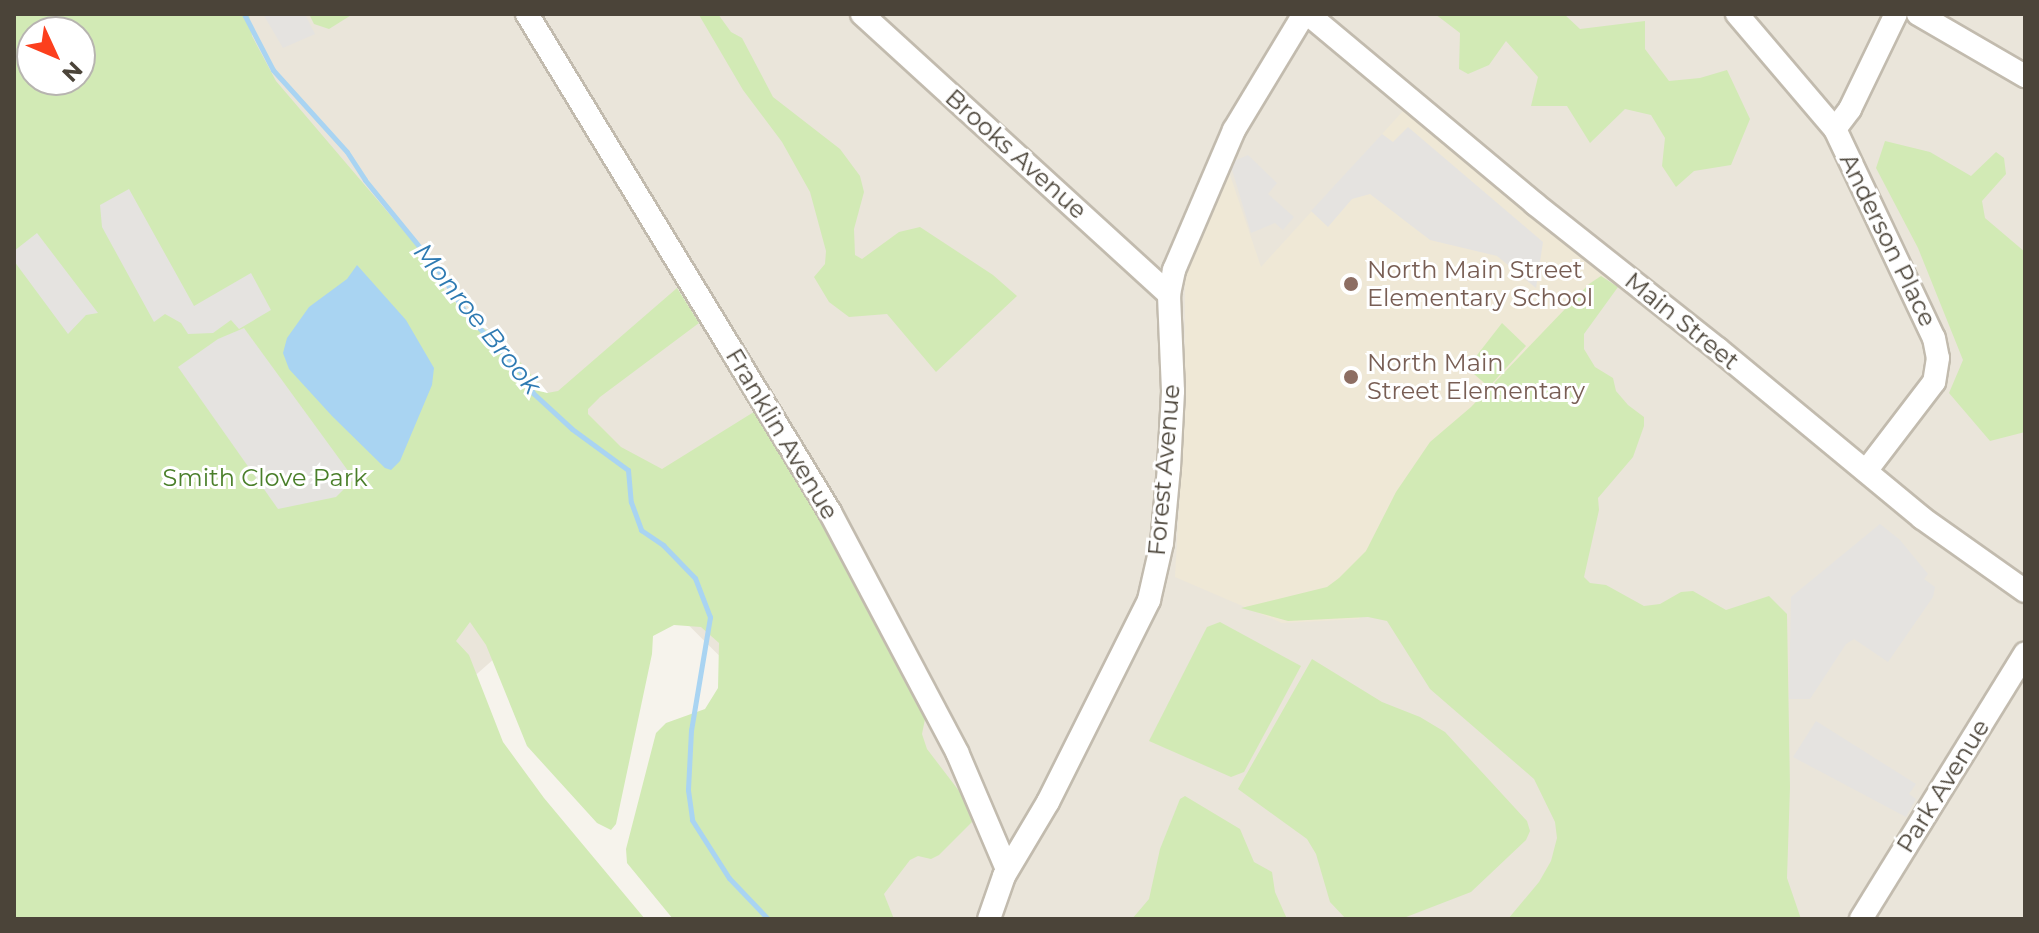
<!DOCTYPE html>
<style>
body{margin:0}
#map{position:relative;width:2039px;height:933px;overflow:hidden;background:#f6f3ec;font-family:Montserrat,sans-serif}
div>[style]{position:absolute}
.residential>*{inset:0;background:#eae5da}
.education>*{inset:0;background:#efe8d6}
.green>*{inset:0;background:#d2eab5}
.parking>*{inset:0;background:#e5e3e0}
.water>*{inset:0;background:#a9d4f2}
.stream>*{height:5px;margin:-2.5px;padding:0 2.5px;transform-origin:2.5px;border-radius:2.5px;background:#a9d4f2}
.roads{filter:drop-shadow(2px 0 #c2bbae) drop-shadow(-2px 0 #c2bbae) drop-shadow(0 2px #c2bbae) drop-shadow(0 -2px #c2bbae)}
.minor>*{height:22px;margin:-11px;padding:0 11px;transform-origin:11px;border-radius:11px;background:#fff}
.dots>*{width:22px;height:22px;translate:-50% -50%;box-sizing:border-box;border:4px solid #fff;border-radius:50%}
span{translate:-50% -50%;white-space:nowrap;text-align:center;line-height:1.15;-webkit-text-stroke:6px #fff;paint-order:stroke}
.street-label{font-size:24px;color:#4b4439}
.education-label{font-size:24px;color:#785e54}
.left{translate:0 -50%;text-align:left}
.park-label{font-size:24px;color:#4a7f2a}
.water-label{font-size:26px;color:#2e7ab2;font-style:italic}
.frame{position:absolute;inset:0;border:16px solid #4b4439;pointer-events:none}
.north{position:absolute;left:16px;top:16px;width:80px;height:80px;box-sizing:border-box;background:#fff;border:2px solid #b7b4b0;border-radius:50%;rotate:134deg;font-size:22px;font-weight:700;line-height:32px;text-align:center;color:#4b4439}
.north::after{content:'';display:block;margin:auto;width:28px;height:36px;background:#fc3f1d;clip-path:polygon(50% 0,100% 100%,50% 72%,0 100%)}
</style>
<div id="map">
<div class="residential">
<div style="clip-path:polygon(evenodd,14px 14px,2025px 14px,2025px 919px,856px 919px,843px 779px,615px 552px,199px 919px,14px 919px,14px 14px,32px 32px,80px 32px,80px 80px,32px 80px,32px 32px)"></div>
</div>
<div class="education">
<div style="clip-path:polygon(1403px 111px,1613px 272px,1427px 477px,1359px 619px,1282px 623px,1175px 577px,1185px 401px,1185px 274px,1227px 166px,1261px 267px)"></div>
</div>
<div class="green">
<div style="clip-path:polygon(evenodd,14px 14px,249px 14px,252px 36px,276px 81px,421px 251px,448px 296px,514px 355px,547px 393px,558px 391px,677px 288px,699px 323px,600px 397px,588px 409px,588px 414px,621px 447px,662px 469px,757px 410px,809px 496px,877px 613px,925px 719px,922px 734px,927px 749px,969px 804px,975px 819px,939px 855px,931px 859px,918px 856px,910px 860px,884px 894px,894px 919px,673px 919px,627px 863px,626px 849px,656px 733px,666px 723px,705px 709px,718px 688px,719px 643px,701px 627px,674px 625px,653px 636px,652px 654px,616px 824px,611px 830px,597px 823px,527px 746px,486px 645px,470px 622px,456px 641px,469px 655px,503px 742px,544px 798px,645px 919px,14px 919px,14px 14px,32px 32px,80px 32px,80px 80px,32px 80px,32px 32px)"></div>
<div style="clip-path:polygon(309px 14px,353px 14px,329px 29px,314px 24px)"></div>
<div style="clip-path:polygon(718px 14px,731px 32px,742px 38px,773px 97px,840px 149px,860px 176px,864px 192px,854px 229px,855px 255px,862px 259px,899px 232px,920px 227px,993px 275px,1017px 296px,936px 372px,887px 314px,849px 317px,829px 302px,814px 277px,825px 264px,826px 251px,810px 192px,782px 142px,743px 90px,699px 15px)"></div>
<div style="clip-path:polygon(1435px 14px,1564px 14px,1580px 29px,1645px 21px,1645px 49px,1669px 81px,1700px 78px,1727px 70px,1750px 119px,1731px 165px,1694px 171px,1676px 187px,1662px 166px,1665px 138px,1651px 115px,1625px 109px,1590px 143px,1567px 106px,1531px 106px,1538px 77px,1506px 41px,1489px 65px,1468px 74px,1459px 69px,1460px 33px)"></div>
<div style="clip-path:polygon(1885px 141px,1930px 152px,1971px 176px,1996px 152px,2004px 158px,2006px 174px,1982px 201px,1985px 218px,2025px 252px,2025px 432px,1990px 441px,1949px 393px,1963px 360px,1918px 248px,1876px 168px)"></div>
<div style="clip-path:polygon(1601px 276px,1618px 287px,1584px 334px,1584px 349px,1595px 367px,1613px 378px,1616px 391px,1628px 405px,1644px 417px,1644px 426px,1633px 457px,1598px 498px,1599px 510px,1584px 577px,1590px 583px,1606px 585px,1644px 606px,1660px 604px,1681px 592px,1693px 591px,1726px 610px,1769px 596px,1787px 614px,1790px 787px,1787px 878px,1801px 919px,1508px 919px,1539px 882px,1551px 861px,1557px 838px,1555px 822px,1534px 779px,1430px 689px,1387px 621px,1368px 617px,1288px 621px,1241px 608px,1327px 587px,1339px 578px,1366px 551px,1396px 492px,1430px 442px,1471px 407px,1589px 284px)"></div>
<div style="clip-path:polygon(1502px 323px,1526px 346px,1489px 387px,1467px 368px)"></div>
<div style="clip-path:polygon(1220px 622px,1301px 666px,1244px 772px,1231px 777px,1149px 741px,1207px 627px)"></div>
<div style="clip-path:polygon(1312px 659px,1382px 702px,1420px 717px,1445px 732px,1527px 821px,1530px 831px,1526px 840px,1471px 892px,1401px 919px,1346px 919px,1330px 902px,1316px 854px,1307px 839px,1238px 789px)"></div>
<div style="clip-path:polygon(1185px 796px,1240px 829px,1254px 862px,1272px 872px,1275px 892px,1287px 919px,1132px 919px,1149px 899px,1160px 849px,1180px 799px)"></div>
</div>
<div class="parking">
<div style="clip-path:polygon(263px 14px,305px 14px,315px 34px,283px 48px)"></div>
<div style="clip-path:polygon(1408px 127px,1543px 242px,1536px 288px,1497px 256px,1430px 240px,1370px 194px,1352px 199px,1328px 227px,1311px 211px,1382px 134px,1393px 142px)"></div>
<div style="clip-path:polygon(1248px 155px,1277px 183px,1268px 194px,1294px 217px,1283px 230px,1275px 223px,1251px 233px,1230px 163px)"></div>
<div style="clip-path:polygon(129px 189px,194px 306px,251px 273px,271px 310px,239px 329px,231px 320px,213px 333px,188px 334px,181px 323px,165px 314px,154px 322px,102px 227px,100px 205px)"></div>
<div style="clip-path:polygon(37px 233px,98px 313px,86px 315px,68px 334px,14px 261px,14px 251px)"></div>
<div style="clip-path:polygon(244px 328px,354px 479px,336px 497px,278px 509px,178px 367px,218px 339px)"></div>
<div style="clip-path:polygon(1880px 524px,1900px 540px,1928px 574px,1924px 579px,1935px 587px,1933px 597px,1888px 662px,1854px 639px,1846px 644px,1810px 699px,1789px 699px,1791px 597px)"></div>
<div style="clip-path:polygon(1816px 721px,1916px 784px,1909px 794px,1916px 799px,1906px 817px,1793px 757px)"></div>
</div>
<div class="water">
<div style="clip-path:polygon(357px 265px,406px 320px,434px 368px,432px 385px,400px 461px,391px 470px,385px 468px,332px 416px,289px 369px,283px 353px,287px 338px,309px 307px,347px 279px)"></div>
</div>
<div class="stream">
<div style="left:244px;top:14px;width:63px;rotate:62.6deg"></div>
<div style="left:273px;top:70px;width:110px;rotate:47.9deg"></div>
<div style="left:347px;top:152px;width:33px;rotate:57deg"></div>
<div style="left:365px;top:180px;width:112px;rotate:50.8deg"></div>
<div style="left:436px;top:267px;width:59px;rotate:56.9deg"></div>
<div style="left:468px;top:316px;width:76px;rotate:46.6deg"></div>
<div style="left:520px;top:371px;width:26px;rotate:59deg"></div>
<div style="left:533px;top:393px;width:53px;rotate:42.7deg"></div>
<div style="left:572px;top:429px;width:69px;rotate:36.2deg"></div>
<div style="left:628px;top:470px;width:32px;rotate:85deg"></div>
<div style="left:631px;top:502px;width:30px;rotate:70deg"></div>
<div style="left:641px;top:530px;width:27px;rotate:34deg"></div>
<div style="left:663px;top:545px;width:46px;rotate:45.9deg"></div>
<div style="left:695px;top:578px;width:42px;rotate:69deg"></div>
<div style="left:710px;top:617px;width:115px;rotate:99.5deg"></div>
<div style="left:691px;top:730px;width:60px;rotate:92.9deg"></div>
<div style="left:688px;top:790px;width:30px;rotate:82deg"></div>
<div style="left:692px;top:820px;width:69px;rotate:57.5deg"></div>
<div style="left:729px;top:878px;width:57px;rotate:46.4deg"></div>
</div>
<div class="roads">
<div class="minor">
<div style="left:527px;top:14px;width:583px;rotate:58.68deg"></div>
<div style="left:830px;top:512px;width:272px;rotate:62.1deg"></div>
<div style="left:957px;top:752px;width:127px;rotate:66.9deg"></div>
<div style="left:862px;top:14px;width:416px;rotate:42.4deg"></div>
<div style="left:1308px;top:14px;width:296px;rotate:39.9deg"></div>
<div style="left:1535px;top:204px;width:233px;rotate:38.4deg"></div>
<div style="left:1718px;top:349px;width:265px;rotate:39.6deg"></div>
<div style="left:1922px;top:518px;width:126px;rotate:35.3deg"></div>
<div style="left:1737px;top:14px;width:151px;rotate:49.6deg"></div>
<div style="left:1835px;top:129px;width:231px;rotate:64.7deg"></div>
<div style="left:1934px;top:338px;width:20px;rotate:79deg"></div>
<div style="left:1938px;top:358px;width:24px;rotate:99deg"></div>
<div style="left:1934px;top:382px;width:112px;rotate:127.4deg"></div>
<div style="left:1918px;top:14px;width:124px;rotate:30.1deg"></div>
<div style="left:1835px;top:129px;width:25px;rotate:-53deg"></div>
<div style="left:1850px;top:109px;width:106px;rotate:-64.2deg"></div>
<div style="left:989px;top:919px;width:46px;rotate:-70.8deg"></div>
<div style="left:1004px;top:876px;width:86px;rotate:-59.3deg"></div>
<div style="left:1048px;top:802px;width:226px;rotate:-63.4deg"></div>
<div style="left:1149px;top:600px;width:58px;rotate:-77.2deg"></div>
<div style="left:1162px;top:543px;width:75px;rotate:-84.7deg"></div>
<div style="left:1169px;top:468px;width:77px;rotate:-87deg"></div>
<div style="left:1173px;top:391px;width:97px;rotate:-92.4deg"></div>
<div style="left:1169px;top:294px;width:25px;rotate:-78deg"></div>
<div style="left:1174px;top:270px;width:152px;rotate:-66.8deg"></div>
<div style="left:1234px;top:130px;width:135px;rotate:-58.9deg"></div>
<div style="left:1861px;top:919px;width:312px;rotate:-58.3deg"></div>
</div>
</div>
<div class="dots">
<div style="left:1351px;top:284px;background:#8d6e63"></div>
<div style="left:1351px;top:377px;background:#8d6e63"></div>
</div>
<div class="street-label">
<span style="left:1016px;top:154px;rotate:42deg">Brooks Avenue</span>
<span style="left:1888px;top:240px;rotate:64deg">Anderson Place</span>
<span style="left:1682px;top:321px;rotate:39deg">Main Street</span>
<span style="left:782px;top:434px;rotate:59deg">Franklin Avenue</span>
<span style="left:1164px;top:470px;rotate:-85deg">Forest Avenue</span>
<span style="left:1943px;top:786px;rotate:-58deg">Park Avenue</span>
</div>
<div class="education-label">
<span class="left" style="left:1367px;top:284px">North Main Street<br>Elementary School</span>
<span class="left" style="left:1367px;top:377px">North Main<br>Street Elementary</span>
</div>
<div class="park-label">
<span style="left:265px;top:478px">Smith Clove Park</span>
</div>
<div class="water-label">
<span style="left:477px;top:319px;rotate:51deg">Monroe Brook</span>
</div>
<div class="frame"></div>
<div class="north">N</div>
</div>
